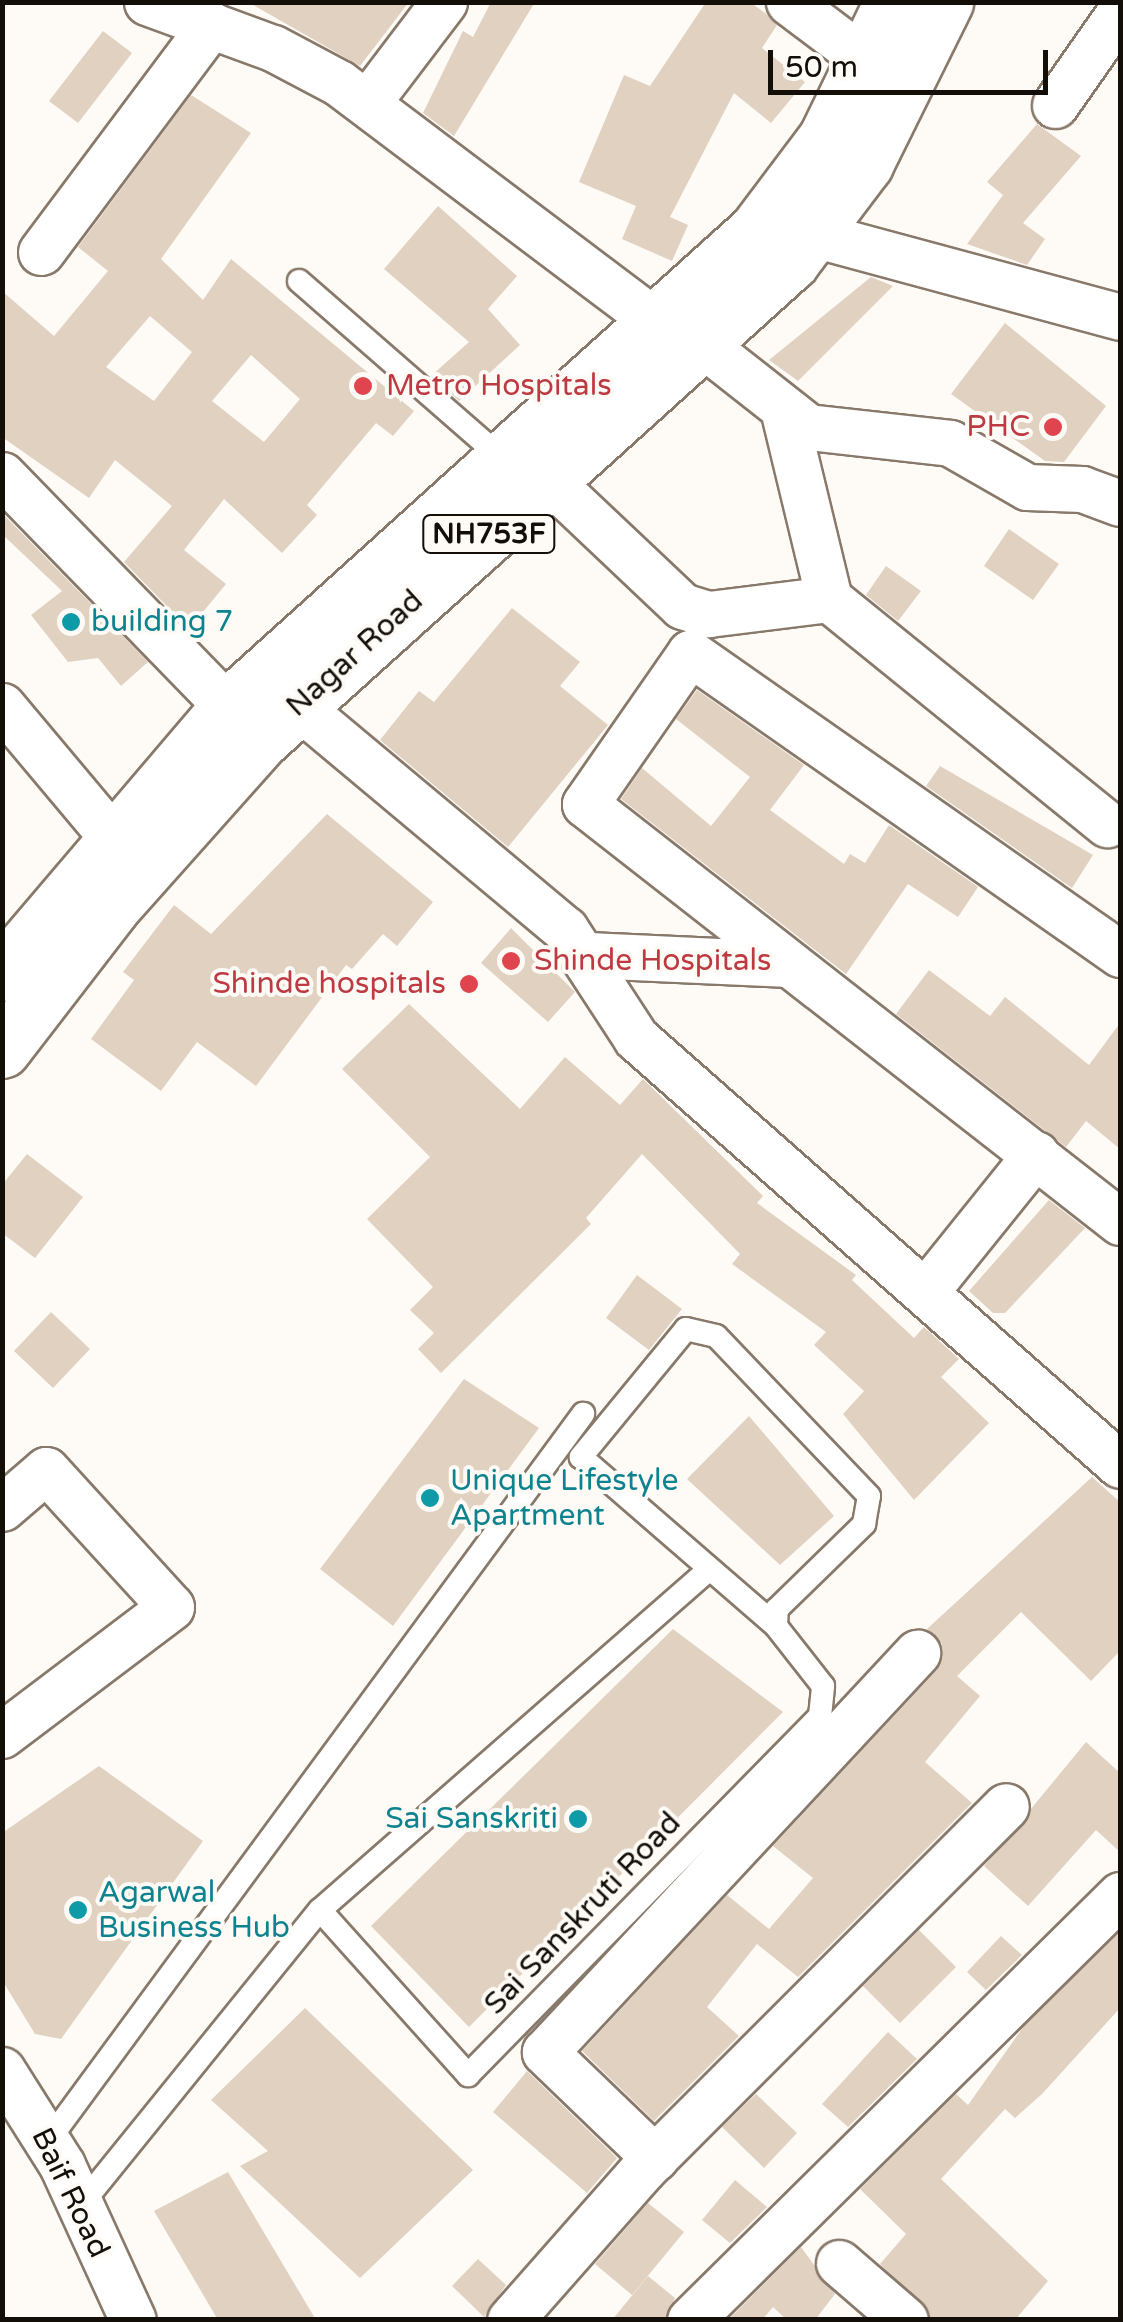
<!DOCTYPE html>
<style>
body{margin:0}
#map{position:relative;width:1123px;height:2322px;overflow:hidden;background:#fefbf7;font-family:"Varela Round",sans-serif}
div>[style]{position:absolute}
.building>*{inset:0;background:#e1d1c0}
.roads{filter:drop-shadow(2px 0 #88796a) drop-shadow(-2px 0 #88796a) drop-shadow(0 2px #88796a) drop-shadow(0 -2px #88796a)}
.service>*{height:22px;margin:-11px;padding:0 11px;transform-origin:11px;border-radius:11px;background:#fff}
.minor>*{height:45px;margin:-22.5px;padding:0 22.5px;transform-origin:22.5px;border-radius:22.5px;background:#fff}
.trunk>*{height:55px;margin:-27.5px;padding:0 27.5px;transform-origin:27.5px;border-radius:27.5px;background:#fff}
.dots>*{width:28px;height:28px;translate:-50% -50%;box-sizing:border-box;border:5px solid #fefbf7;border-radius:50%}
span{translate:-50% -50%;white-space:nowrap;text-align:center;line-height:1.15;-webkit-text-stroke:8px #fefbf7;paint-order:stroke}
.shield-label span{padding:2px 8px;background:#fefbf7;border:2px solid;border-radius:8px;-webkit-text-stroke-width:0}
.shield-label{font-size:28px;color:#130e08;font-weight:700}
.health-label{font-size:30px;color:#be3a42}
.left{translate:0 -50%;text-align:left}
.right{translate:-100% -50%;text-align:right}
.culture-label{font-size:30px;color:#0d838f}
.street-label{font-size:30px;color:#130e08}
.frame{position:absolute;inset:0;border:5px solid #130e08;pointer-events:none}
.scale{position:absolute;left:768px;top:50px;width:280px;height:45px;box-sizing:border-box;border:5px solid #130e08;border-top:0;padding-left:12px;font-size:30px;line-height:35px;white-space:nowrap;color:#130e08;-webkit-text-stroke:8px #fefbf7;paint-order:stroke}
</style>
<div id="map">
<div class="building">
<div style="clip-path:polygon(248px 2px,409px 2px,360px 66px)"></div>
<div style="clip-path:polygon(491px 2px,535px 2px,454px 136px,423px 113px,463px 31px,473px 37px)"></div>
<div style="clip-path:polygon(706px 2px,750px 2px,765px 13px,777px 25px,762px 48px,805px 82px,771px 123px,734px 93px,670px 217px,688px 225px,672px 261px,622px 239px,636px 206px,579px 182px,624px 75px,650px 86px)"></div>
<div style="clip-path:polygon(103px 31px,132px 53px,78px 123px,49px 101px)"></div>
<div style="clip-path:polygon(evenodd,191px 95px,251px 133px,161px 259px,203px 300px,231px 259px,414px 411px,393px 436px,376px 423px,307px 505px,317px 515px,282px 553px,224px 499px,184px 550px,226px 584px,189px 629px,124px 562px,172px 506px,115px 460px,89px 498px,2px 437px,2px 291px,54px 336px,108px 271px,78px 247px,191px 95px,150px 316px,192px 352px,154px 401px,106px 367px,150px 316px,191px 95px,251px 355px,300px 399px,264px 442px,212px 401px,251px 355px)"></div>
<div style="clip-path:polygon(1037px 124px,1081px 156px,1023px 223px,1045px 239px,1027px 265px,967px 244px,1003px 195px,987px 182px)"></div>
<div style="clip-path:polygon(438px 206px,517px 276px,488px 309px,520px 345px,459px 401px,431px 376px,469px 342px,384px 269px)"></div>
<div style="clip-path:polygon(871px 277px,893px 286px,798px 381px,769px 360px)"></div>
<div style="clip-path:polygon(1005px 323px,1106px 406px,1064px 462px,1045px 461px,951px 394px)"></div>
<div style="clip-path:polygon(2px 513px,148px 662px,121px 686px,98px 658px,68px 662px,31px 615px,62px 591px,2px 534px)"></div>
<div style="clip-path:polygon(1009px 529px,1059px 564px,1033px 600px,984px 566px)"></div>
<div style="clip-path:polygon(886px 566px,921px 591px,898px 621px,866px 595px)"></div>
<div style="clip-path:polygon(512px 608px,580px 662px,560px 686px,608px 725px,508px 847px,380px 740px,419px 691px,434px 702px)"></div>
<div style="clip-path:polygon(697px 690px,804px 765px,770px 810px,844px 864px,850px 854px,865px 863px,889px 825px,978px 887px,958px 917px,908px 884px,846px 974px,621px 799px,642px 768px,711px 826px,750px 777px,676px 719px)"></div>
<div style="clip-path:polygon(940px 766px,1093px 855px,1072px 888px,926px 786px)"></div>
<div style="clip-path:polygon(327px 814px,433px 902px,397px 946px,383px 934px,352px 969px,346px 965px,256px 1086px,197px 1042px,161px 1091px,91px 1039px,134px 980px,123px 972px,174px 905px,211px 934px)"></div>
<div style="clip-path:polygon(511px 928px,575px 992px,548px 1022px,481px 963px)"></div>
<div style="clip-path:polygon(929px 970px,990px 1016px,1005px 997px,1089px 1065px,1120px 1023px,1120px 1149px,1086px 1121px,1066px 1147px,896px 1014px)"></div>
<div style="clip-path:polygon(409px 1004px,520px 1109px,565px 1057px,620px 1105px,643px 1079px,763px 1196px,757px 1203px,856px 1275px,852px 1280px,914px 1338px,924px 1327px,959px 1359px,941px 1377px,989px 1423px,914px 1500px,843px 1414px,864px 1391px,814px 1345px,826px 1332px,732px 1264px,740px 1254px,642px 1154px,586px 1218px,591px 1224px,441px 1373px,418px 1349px,434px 1333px,410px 1310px,433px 1287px,367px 1219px,430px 1157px,342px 1069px)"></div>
<div style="clip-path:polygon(27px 1154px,83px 1197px,35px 1258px,2px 1233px,2px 1185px)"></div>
<div style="clip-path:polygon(1049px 1200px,1085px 1228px,1005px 1313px,993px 1313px,969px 1291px)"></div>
<div style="clip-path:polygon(637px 1275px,682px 1309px,649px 1350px,606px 1318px)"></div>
<div style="clip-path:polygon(51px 1312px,90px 1349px,53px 1388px,14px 1351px)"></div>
<div style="clip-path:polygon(464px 1379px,539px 1428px,393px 1626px,320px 1569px)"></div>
<div style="clip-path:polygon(749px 1416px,834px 1516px,780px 1565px,687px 1479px)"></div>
<div style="clip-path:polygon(1092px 1477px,1120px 1502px,1120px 1651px,1091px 1681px,1021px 1612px,957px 1676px,980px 1696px,925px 1762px,972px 1803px,798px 1977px,757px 1944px,707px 2007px,739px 2036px,654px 2121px,582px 2051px,727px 1895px,769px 1929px,813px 1878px,773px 1846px,937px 1670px,942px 1644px,927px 1629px)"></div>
<div style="clip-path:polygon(673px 1629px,783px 1712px,469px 2027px,371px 1926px)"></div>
<div style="clip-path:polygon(1086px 1742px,1120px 1773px,1120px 1852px,1096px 1830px,1028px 1906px,984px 1866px)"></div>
<div style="clip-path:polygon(99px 1766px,203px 1841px,61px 2039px,35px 2034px,2px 1980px,2px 1833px)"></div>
<div style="clip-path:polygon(919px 1930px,956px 1967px,900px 2023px,863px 1986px)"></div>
<div style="clip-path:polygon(1120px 1931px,1120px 2008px,1042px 2094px,1015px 2118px,1005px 2109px,941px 2179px,1048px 2281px,1015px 2320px,931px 2320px,880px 2264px,906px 2234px,860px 2189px,956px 2094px,968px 2105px,1024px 2026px)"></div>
<div style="clip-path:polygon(1001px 1936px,1022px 1955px,986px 1990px,967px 1972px)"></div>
<div style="clip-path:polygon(305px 2008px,473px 2170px,360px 2278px,240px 2166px,268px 2151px,211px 2100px)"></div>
<div style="clip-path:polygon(888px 2032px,917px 2059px,848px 2127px,822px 2104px)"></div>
<div style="clip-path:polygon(527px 2071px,617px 2158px,587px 2193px,493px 2112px)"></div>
<div style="clip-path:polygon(756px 2094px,797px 2133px,764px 2168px,722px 2127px)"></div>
<div style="clip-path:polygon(228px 2172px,316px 2320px,218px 2320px,154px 2211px)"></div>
<div style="clip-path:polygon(735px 2180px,767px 2207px,730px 2243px,702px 2220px)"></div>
<div style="clip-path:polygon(648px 2203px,684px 2232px,632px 2295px,595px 2264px)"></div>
<div style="clip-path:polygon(801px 2247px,835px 2294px,815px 2320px,787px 2320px,773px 2307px,762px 2320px,728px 2320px)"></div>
<div style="clip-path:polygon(478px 2259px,506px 2285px,484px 2317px,452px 2286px)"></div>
<div style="clip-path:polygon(648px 2276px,675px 2298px,665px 2320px,612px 2320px)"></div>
</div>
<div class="roads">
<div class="service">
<div style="left:299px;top:281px;width:271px;rotate:41.1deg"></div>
<div style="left:320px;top:1910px;width:222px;rotate:48.1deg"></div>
<div style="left:468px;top:2075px;width:503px;rotate:-45.56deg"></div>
<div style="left:820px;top:1716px;width:30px;rotate:-84deg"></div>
<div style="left:823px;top:1686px;width:76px;rotate:-128.1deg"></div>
<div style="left:776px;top:1626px;width:17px;rotate:-87deg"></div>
<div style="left:777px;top:1609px;width:122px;rotate:-44.3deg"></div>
<div style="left:864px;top:1524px;width:28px;rotate:-80deg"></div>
<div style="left:869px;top:1496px;width:221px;rotate:-133.7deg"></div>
<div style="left:716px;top:1336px;width:31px;rotate:-167deg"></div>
<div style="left:686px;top:1329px;width:166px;rotate:129.4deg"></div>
<div style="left:581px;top:1457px;width:258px;rotate:40.9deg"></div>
<div style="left:48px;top:2141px;width:903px;rotate:-53.65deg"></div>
<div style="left:80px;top:2206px;width:381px;rotate:-51deg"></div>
<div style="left:320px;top:1910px;width:512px;rotate:-41.2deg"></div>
</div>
<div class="minor">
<div style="left:147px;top:2px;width:134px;rotate:20.1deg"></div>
<div style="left:273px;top:48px;width:75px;rotate:27.9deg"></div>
<div style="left:339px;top:83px;width:402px;rotate:37deg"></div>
<div style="left:789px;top:2px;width:96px;rotate:37deg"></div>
<div style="left:368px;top:102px;width:126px;rotate:-52.8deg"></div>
<div style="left:1055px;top:105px;width:113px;rotate:-55deg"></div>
<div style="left:813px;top:234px;width:318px;rotate:15.1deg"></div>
<div style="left:41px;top:252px;width:284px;rotate:-53.2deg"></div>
<div style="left:705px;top:346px;width:131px;rotate:38.2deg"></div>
<div style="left:808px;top:427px;width:143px;rotate:6.4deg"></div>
<div style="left:950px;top:443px;width:89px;rotate:29.7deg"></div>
<div style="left:1027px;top:487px;width:55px;rotate:2.1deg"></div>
<div style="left:1082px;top:489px;width:40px;rotate:20.2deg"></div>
<div style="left:785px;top:417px;width:187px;rotate:76.4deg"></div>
<div style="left:829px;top:599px;width:358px;rotate:39deg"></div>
<div style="left:2px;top:475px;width:324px;rotate:45.8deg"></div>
<div style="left:551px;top:482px;width:180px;rotate:43.4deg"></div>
<div style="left:682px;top:606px;width:28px;rotate:17deg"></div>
<div style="left:709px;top:614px;width:121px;rotate:-7.1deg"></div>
<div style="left:2px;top:706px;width:171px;rotate:50deg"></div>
<div style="left:298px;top:706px;width:348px;rotate:39.9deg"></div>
<div style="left:565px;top:929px;width:130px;rotate:56.9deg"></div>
<div style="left:636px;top:1038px;width:645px;rotate:41.42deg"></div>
<div style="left:1120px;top:954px;width:525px;rotate:-145.01deg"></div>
<div style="left:690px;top:653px;width:184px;rotate:124.8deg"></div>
<div style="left:585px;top:804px;width:679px;rotate:38deg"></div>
<div style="left:588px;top:955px;width:201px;rotate:2.6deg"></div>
<div style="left:925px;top:1292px;width:177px;rotate:-51.2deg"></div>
<div style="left:2px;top:1508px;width:58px;rotate:-40.8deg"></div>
<div style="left:46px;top:1470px;width:185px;rotate:47.6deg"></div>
<div style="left:171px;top:1607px;width:212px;rotate:142.9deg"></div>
<div style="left:2px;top:2070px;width:112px;rotate:57.7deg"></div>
<div style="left:62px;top:2165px;width:170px;rotate:65.4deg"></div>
<div style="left:655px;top:2158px;width:153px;rotate:-136.1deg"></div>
<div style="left:545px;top:2052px;width:546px;rotate:-47.01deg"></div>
<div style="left:839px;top:2263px;width:87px;rotate:40.8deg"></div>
<div style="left:510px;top:2320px;width:201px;rotate:-48.6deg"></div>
<div style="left:643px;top:2169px;width:513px;rotate:-45deg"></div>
<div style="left:690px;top:2320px;width:605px;rotate:-44.66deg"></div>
</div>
<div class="trunk">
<div style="left:2px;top:973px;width:349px;rotate:-49.6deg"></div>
<div style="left:228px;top:707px;width:711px;rotate:-42.04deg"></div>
<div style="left:756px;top:231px;width:116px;rotate:-53deg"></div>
<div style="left:826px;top:138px;width:151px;rotate:-64.1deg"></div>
<div style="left:2px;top:1050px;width:180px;rotate:-52.4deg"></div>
<div style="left:112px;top:907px;width:224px;rotate:-48.3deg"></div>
<div style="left:261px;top:740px;width:714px;rotate:-42.05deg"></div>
<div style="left:791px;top:262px;width:123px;rotate:-52.9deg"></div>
<div style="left:865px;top:164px;width:181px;rotate:-63.7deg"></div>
</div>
</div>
<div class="dots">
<div style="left:363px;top:386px;background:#e0444e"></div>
<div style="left:1053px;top:427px;background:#e0444e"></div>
<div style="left:71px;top:622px;background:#0f9aa8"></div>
<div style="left:511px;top:961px;background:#e0444e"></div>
<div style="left:469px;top:984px;background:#e0444e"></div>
<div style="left:430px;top:1498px;background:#0f9aa8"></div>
<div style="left:578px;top:1819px;background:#0f9aa8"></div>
<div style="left:78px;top:1910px;background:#0f9aa8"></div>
</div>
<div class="shield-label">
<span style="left:489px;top:534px">NH753F</span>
</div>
<div class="health-label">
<span class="left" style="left:386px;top:386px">Metro Hospitals</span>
<span class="right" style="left:1030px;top:427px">PHC</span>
<span class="left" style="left:534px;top:961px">Shinde Hospitals</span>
<span class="right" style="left:446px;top:984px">Shinde hospitals</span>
</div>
<div class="culture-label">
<span class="left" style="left:91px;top:622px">building 7</span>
<span class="left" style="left:450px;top:1498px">Unique Lifestyle<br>Apartment</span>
<span class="right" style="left:558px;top:1819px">Sai Sanskriti</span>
<span class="left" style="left:98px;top:1910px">Agarwal<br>Business Hub</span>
</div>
<div class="street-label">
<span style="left:355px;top:654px;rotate:-42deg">Nagar Road</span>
<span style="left:583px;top:1914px;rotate:-46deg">Sai Sanskruti Road</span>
<span style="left:70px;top:2193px;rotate:64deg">Baif Road</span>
</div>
<div class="frame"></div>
<div class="scale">50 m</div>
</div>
